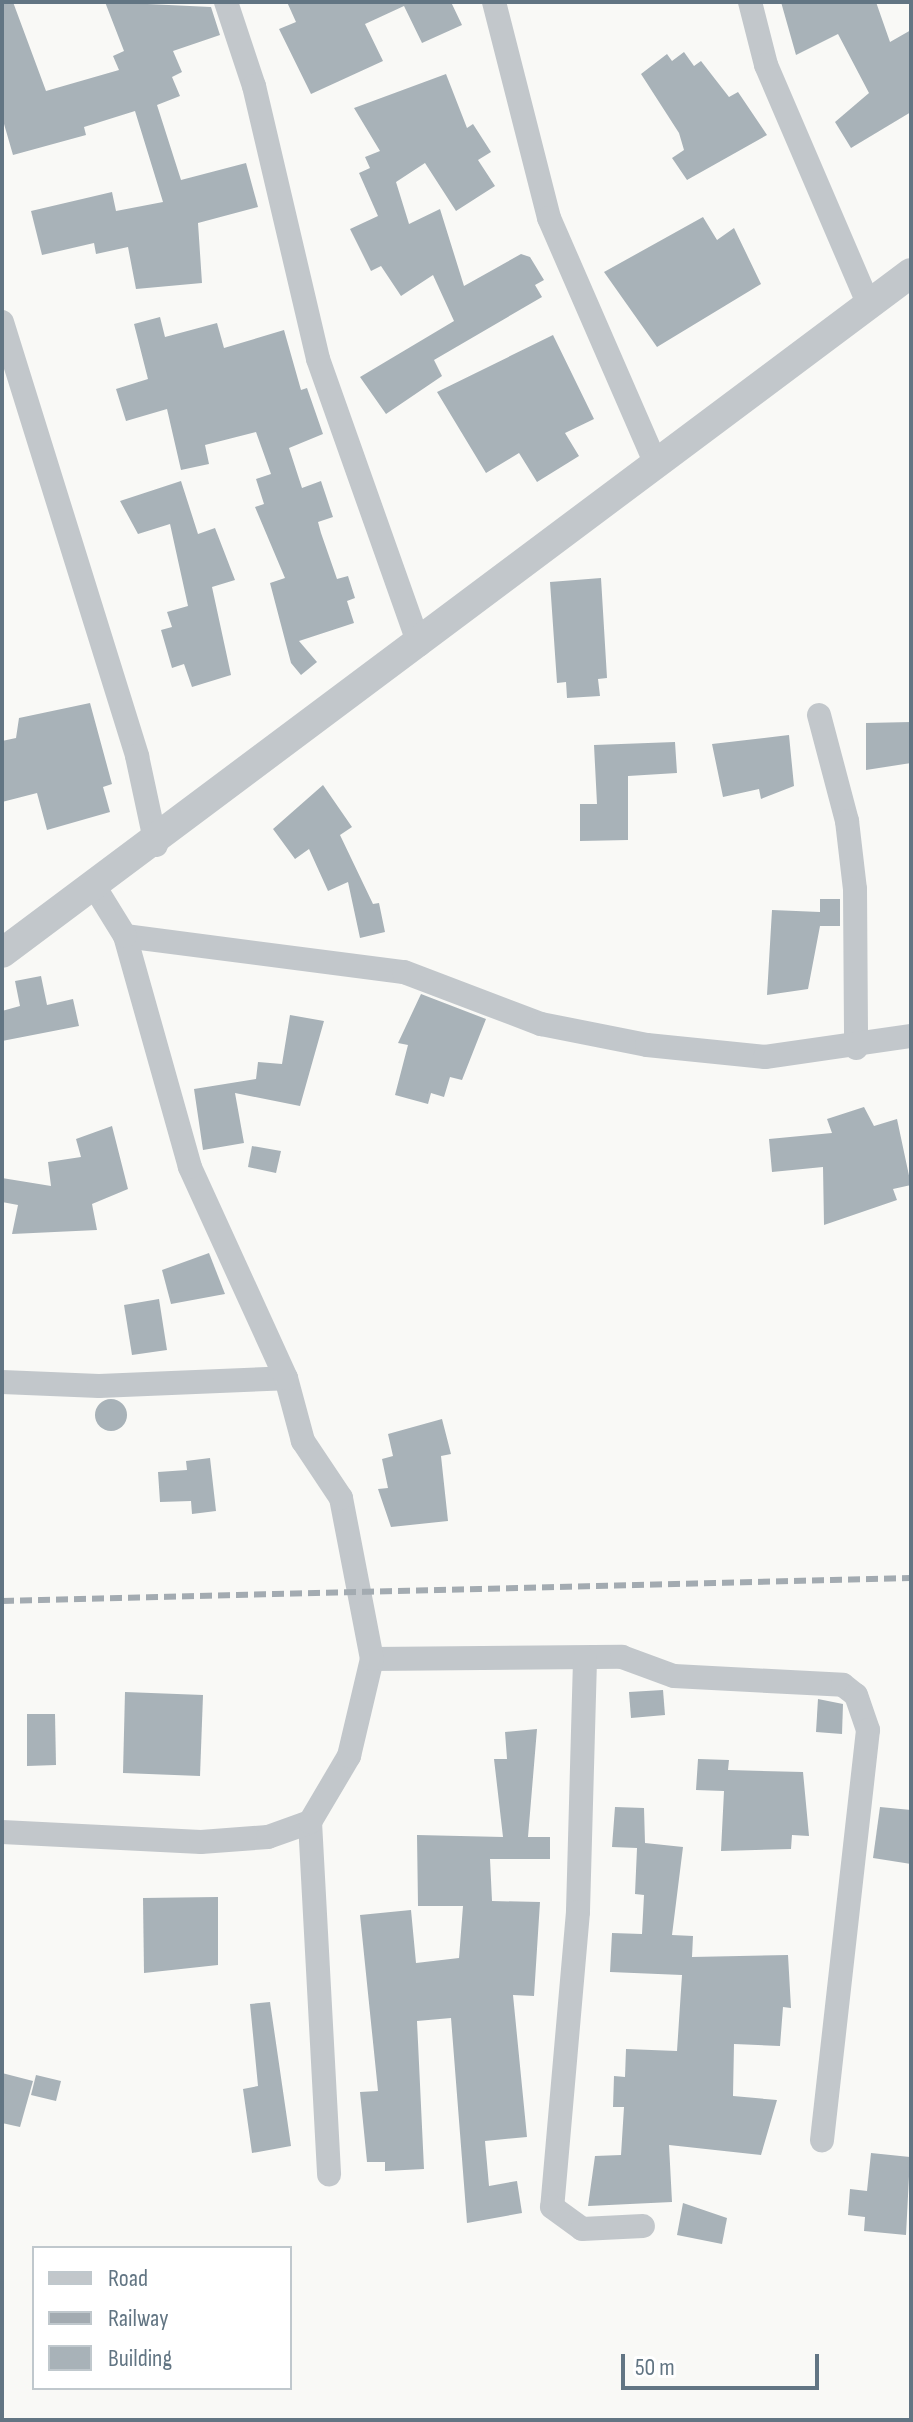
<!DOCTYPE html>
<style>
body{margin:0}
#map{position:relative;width:913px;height:2422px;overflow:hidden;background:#f9f9f6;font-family:"Sofia Sans Condensed",sans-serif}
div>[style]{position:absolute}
.building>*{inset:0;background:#a8b2b8}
.round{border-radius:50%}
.minor>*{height:24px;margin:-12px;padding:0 12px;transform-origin:12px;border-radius:12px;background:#c2c7cb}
.tertiary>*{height:30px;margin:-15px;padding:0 15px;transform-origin:15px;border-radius:15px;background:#c2c7cb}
.rail>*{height:6px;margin-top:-3px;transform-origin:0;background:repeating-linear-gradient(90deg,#a3abb1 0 12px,transparent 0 18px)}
span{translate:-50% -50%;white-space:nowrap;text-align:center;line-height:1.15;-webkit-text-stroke:8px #fff;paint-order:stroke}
.frame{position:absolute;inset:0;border:4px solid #627583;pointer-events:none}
.legend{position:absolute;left:32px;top:2246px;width:260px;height:144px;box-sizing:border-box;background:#fff;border:2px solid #c0c8cd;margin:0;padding:10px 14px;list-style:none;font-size:24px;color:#627583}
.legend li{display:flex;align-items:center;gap:16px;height:40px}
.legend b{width:40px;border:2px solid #c0c8cd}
.scale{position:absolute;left:621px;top:2354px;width:198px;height:36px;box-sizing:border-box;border:4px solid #627583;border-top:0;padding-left:10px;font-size:24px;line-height:28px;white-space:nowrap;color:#627583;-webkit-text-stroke:6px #fff;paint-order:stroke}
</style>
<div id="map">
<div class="building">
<div style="clip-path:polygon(2px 2px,13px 2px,46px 91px,119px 70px,113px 56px,124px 51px,105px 2px,211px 7px,220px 35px,173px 51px,182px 72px,172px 77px,180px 96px,157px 105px,181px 180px,246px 163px,258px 207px,198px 223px,202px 283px,136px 289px,128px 247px,96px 254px,94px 243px,42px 255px,31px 211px,112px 192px,116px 211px,163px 202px,135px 111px,84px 127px,86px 135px,13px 155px,2px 117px)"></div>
<div style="clip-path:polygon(287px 2px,451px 2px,462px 25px,422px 43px,404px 6px,365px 24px,383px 61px,311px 94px,279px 29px,296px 22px)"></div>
<div style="clip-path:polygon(781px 2px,876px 2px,890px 42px,911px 30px,911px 112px,851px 148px,835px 122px,869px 93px,838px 34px,796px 55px)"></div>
<div style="clip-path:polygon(684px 52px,694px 66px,701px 61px,729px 97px,738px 92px,767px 135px,687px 180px,672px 158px,684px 150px,679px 133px,641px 74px,667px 54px,672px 61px)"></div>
<div style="clip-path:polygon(446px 74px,467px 128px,473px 124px,491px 152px,478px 160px,495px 186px,456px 211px,425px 163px,396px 182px,409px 224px,440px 209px,464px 286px,521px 254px,530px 257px,544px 280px,535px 285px,542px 297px,434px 360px,442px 376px,386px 414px,360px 377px,454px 321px,433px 275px,401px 296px,381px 266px,371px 271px,350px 229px,378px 216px,359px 173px,370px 168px,365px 157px,380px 151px,354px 108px)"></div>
<div style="clip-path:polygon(703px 217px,717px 240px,734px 228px,761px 284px,657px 347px,604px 272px)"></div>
<div style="clip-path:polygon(160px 317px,165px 337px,217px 323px,224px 348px,284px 330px,301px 390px,307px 388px,323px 434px,289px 448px,302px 488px,321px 481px,333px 517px,318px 522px,321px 533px,337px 579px,348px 576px,355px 598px,347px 601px,354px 623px,299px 641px,317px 662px,301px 675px,291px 663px,270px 583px,285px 578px,255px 507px,264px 504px,256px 479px,271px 474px,256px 432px,205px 445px,209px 464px,181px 470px,167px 409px,126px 421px,116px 389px,148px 379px,134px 324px)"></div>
<div style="clip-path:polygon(553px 335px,594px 419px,565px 433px,579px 456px,537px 482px,519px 453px,486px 473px,437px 392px)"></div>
<div style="clip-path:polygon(181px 481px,198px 534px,215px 528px,235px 580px,212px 587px,231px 675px,192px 687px,184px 664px,172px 668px,161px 630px,172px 627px,167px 612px,188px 606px,170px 524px,138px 534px,120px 501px)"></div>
<div style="clip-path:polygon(601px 578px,607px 678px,598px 679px,600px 696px,567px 698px,566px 682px,557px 683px,550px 582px)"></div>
<div style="clip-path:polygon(90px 703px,112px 784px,103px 787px,110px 812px,47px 830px,37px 793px,2px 802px,2px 741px,16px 738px,19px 718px)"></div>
<div style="clip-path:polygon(911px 722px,911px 763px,866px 770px,866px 723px)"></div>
<div style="clip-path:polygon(789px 735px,794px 786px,761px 799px,759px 789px,723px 797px,712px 744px)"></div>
<div style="clip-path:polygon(675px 742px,677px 773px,628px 776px,628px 840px,580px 841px,580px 804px,597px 804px,594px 745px)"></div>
<div style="clip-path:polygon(323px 785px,352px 827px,340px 835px,373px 904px,379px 903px,385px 932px,360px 938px,348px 882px,328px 891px,309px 849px,295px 859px,273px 829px)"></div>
<div style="clip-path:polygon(820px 899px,840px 899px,840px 926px,820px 926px,808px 989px,767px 995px,772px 910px,820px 912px)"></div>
<div style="clip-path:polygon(41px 976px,47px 1005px,73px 999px,79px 1026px,2px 1041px,2px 1011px,20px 1006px,15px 981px)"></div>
<div style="clip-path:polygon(421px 994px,486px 1019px,462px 1080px,450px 1077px,444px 1097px,431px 1093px,428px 1104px,395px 1095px,408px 1045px,398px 1043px)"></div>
<div style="clip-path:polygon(290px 1015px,324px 1021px,300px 1106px,235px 1093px,244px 1143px,203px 1150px,194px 1089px,256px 1079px,258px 1062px,282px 1064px)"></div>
<div style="clip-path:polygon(864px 1107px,874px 1126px,897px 1119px,911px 1185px,893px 1189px,897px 1200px,824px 1225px,823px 1167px,772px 1172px,769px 1139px,832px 1133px,827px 1119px)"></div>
<div style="clip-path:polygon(112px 1126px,128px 1189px,92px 1204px,97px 1230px,12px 1234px,18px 1205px,2px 1202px,2px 1178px,51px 1186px,48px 1162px,81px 1157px,76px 1139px)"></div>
<div style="clip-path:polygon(252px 1146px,281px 1151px,276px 1173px,248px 1167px)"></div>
<div style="clip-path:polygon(209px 1253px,225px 1294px,171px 1304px,162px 1270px)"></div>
<div style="clip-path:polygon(159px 1299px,167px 1350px,132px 1355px,124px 1305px)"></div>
<div class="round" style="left:95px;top:1399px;width:32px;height:32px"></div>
<div style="clip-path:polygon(442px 1419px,451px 1454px,441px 1456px,448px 1521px,391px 1527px,378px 1489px,388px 1488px,382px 1459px,393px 1456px,388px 1434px)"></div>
<div style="clip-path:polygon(210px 1458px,216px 1511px,192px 1514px,191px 1501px,160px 1502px,158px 1472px,187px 1470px,186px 1461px)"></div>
<div style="clip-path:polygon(663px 1690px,665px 1715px,631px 1718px,629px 1692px)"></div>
<div style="clip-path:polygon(125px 1692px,203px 1695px,200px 1776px,123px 1773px)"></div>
<div style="clip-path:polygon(818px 1699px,843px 1704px,842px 1734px,816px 1732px)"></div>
<div style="clip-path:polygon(27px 1714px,55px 1714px,56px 1765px,27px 1766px)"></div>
<div style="clip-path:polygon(537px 1729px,528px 1837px,550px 1837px,550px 1859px,490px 1859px,492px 1901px,540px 1902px,534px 1996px,513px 1995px,527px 2137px,485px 2141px,489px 2186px,517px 2181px,522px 2213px,467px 2223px,451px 2018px,417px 2021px,424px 2169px,385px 2171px,385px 2162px,367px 2162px,360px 2092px,378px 2091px,360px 1915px,411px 1910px,416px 1963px,459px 1958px,463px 1906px,418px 1906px,417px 1835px,503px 1837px,494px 1759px,507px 1759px,505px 1732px)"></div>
<div style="clip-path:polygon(698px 1759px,729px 1760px,728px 1770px,803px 1772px,809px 1836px,792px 1835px,791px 1849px,721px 1851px,724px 1791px,696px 1790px)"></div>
<div style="clip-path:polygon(615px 1807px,644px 1808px,645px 1843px,683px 1847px,672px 1935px,693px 1936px,692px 1957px,788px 1955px,791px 2008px,783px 2007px,780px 2046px,734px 2044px,733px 2096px,777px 2100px,761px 2155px,669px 2145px,672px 2202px,588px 2206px,595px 2156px,621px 2155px,624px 2107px,613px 2107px,614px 2076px,625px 2077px,626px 2049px,677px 2051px,682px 1975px,610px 1972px,612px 1933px,642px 1934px,644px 1895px,635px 1894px,637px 1848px,612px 1847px)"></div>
<div style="clip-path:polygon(880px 1807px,911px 1810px,911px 1864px,873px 1858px)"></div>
<div style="clip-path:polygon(218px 1897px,218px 1965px,144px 1973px,143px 1898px)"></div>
<div style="clip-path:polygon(270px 2002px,291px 2146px,252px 2153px,243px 2089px,258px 2086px,250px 2004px)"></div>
<div style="clip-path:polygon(2px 2073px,33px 2081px,20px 2127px,2px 2123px)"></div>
<div style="clip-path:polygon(36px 2075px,61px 2081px,56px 2101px,31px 2095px)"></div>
<div style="clip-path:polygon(871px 2153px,910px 2157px,906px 2235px,864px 2231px,865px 2217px,848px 2215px,850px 2189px,867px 2191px)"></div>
<div style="clip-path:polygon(683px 2203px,727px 2218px,722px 2244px,677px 2235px)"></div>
</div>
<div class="minor">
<div style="left:226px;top:2px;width:89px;rotate:71.6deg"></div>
<div style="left:254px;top:86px;width:280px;rotate:76.8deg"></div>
<div style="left:318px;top:359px;width:303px;rotate:70.5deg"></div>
<div style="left:494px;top:2px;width:223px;rotate:75.7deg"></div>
<div style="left:549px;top:218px;width:266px;rotate:66.5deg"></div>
<div style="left:750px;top:2px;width:65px;rotate:75.7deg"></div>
<div style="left:766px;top:65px;width:261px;rotate:66.8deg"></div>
<div style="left:2px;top:322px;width:455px;rotate:72.7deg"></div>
<div style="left:137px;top:756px;width:91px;rotate:77.9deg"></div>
<div style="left:819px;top:715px;width:110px;rotate:75.2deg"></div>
<div style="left:847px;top:821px;width:68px;rotate:83.3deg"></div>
<div style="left:855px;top:889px;width:159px;rotate:89.6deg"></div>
<div style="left:125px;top:936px;width:281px;rotate:7.4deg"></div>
<div style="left:404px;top:972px;width:147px;rotate:20.8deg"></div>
<div style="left:541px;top:1024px;width:108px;rotate:11.2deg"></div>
<div style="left:647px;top:1045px;width:119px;rotate:5.8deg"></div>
<div style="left:765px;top:1057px;width:148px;rotate:-8.2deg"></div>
<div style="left:2px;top:1382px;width:97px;rotate:2.4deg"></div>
<div style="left:99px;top:1386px;width:187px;rotate:-2.4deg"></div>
<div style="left:372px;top:1659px;width:250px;rotate:-0.5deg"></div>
<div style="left:622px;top:1657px;width:55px;rotate:20.1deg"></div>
<div style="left:674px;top:1676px;width:169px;rotate:3deg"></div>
<div style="left:843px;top:1685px;width:16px;rotate:38deg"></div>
<div style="left:856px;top:1695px;width:37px;rotate:71deg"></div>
<div style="left:868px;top:1730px;width:413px;rotate:96.4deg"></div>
<div style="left:585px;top:1660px;width:252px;rotate:91.6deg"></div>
<div style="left:578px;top:1912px;width:296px;rotate:95deg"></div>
<div style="left:552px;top:2207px;width:37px;rotate:36deg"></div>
<div style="left:582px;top:2229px;width:61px;rotate:-2.8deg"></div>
<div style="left:310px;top:1822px;width:353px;rotate:86.9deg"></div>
<div style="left:2px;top:1832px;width:199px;rotate:2.9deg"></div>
<div style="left:201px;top:1842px;width:67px;rotate:-4.3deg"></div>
<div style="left:268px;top:1837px;width:45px;rotate:-19.7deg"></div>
<div style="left:310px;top:1822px;width:77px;rotate:-59.4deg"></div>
<div style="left:349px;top:1756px;width:100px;rotate:-76.7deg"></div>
<div style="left:372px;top:1659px;width:164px;rotate:-100.9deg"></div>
<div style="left:341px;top:1498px;width:69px;rotate:-123.7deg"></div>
<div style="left:303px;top:1441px;width:65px;rotate:-105.1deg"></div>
<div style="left:286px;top:1378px;width:232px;rotate:-114.5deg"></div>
<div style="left:190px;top:1167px;width:240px;rotate:-105.7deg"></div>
<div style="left:125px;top:936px;width:55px;rotate:-121.7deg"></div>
</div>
<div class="tertiary">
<div style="left:2px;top:953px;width:1135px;rotate:-36.8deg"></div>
</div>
<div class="rail">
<div style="left:2px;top:1601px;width:909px;rotate:-1.45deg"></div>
</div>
<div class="frame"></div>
<ul class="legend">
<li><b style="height:10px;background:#c2c7cb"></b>Road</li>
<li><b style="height:10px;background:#a3abb1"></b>Railway</li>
<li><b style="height:22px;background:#a8b2b8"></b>Building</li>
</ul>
<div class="scale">50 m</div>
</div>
